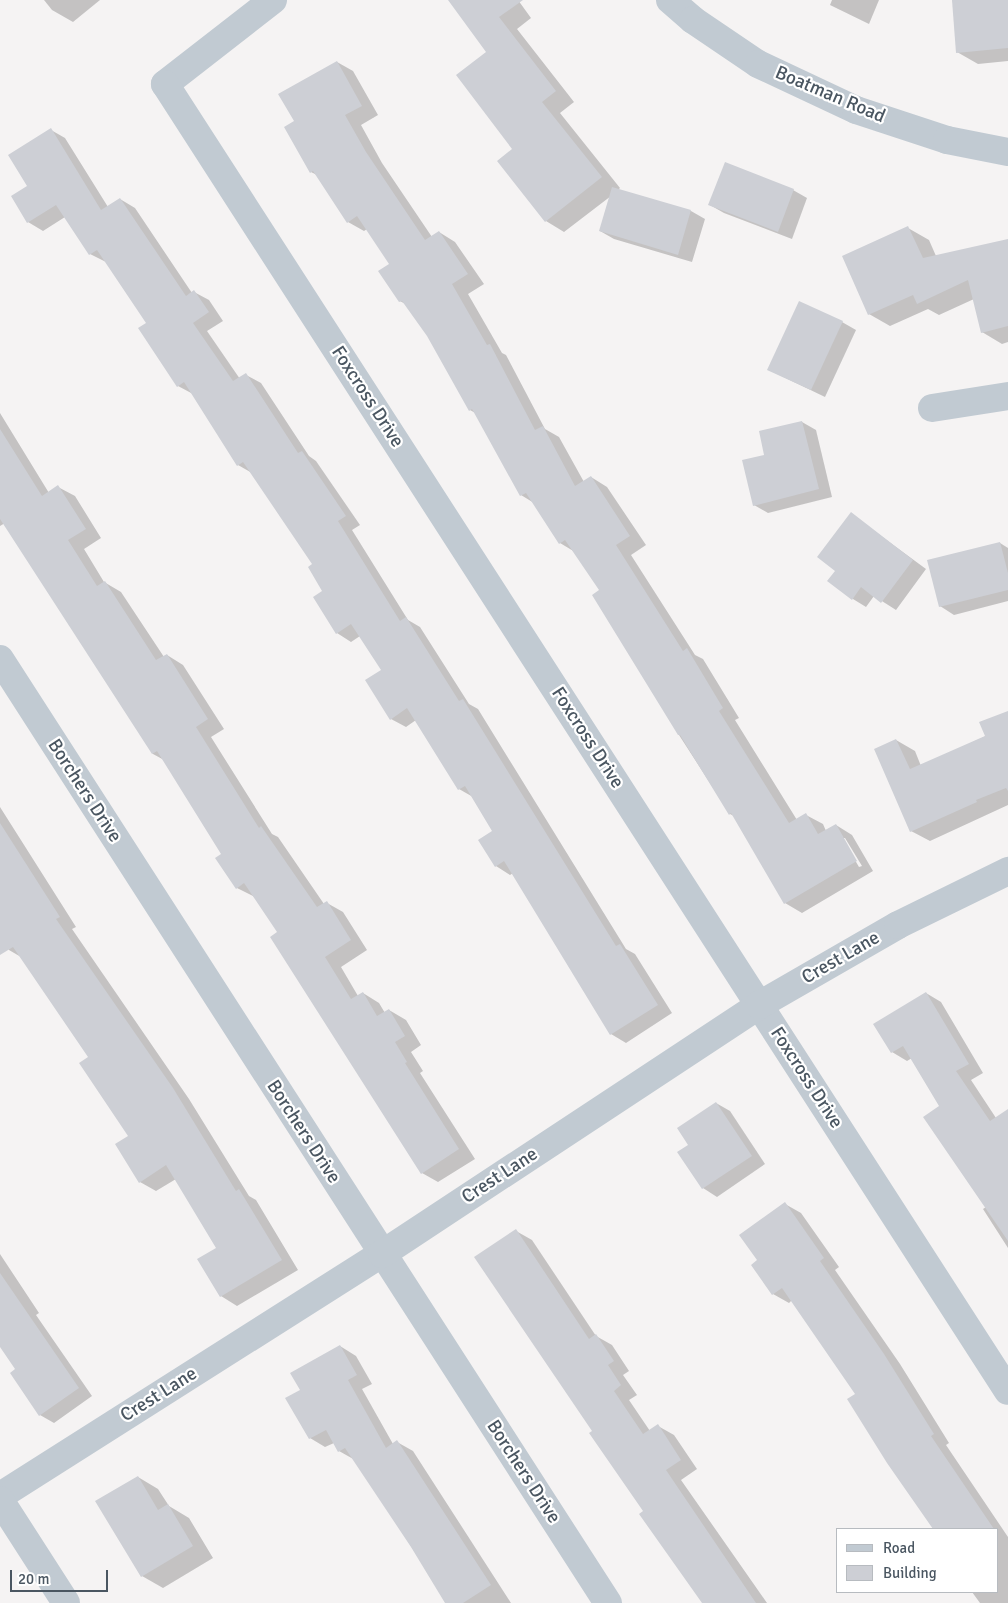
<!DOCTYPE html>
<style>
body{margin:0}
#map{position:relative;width:1008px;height:1603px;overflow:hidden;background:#f5f3f3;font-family:Signika,sans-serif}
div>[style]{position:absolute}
.shadow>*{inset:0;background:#0003}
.building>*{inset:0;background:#cdcfd5}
.street>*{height:28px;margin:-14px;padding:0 14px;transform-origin:14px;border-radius:14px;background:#c1cad2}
span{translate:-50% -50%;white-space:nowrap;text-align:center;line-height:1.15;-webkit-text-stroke:4.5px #fff;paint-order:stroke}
.street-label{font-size:19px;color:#4a5661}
.legend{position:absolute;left:836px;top:1528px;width:162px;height:65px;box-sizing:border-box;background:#fff;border:1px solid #b7bbc0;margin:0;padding:6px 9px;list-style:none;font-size:15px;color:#4a5661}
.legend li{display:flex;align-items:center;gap:10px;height:25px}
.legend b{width:25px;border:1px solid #b7bbc0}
.scale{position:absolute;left:10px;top:1570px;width:98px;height:22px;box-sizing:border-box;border:2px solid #4a5661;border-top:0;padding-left:6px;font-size:15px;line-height:18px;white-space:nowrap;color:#4a5661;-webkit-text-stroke:4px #fff;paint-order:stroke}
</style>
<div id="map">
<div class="shadow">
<div style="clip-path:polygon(44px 0,100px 0,73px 22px,52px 10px)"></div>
<div style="clip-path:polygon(449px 0,518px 0,531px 18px,517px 29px,574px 102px,560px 113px,620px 188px,618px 190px,691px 211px,705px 219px,692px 262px,614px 239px,600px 231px,611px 196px,564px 232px,546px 221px,514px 149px,487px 52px)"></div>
<div style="clip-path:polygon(832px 0,879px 0,869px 24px,830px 5px)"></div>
<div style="clip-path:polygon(953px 0,1008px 0,1008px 61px,978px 64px,957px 52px)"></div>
<div style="clip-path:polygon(evenodd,337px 62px,353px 71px,378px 115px,361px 125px,382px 163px,432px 237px,439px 232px,455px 242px,484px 284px,468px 294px,502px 353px,506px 355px,545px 429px,559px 437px,584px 482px,591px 477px,607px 487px,646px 545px,631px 555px,695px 655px,703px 659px,739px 718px,735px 720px,797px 820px,806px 815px,823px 824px,826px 831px,836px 825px,852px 835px,873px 871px,802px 913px,785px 903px,734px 816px,730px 814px,679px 735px,600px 590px,575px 552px,560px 543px,534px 503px,521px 495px,477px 414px,470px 410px,428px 336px,407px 305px,400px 301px,391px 264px,367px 229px,364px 231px,348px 222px,317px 175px,311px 172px,295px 122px,337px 62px,842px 838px,845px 838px,862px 866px,859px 867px,842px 838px)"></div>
<div style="clip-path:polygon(51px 130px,65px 138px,108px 207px,120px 199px,135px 208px,192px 293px,194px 292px,209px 300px,223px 321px,207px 331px,240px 379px,246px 375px,261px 383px,309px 456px,316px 461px,360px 525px,352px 530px,408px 620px,420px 627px,469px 704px,478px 709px,626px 949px,635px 954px,672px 1013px,626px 1043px,611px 1034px,513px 873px,510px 875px,496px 866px,494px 832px,473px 797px,459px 789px,416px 720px,406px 727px,391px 719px,383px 671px,360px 636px,351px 642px,337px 633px,314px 565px,252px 473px,238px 465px,193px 394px,178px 386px,148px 323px,106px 262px,90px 254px,65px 217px,43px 231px,28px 222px,29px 187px)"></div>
<div style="clip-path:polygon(793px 190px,807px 198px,792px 239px,724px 213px,710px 205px)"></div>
<div style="clip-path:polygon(908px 228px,929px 240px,936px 256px,1008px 240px,1008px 342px,1002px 344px,982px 332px,974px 299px,939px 315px,928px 309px,890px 326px,869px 314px)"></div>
<div style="clip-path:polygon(842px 322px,856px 330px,825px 397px,769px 370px)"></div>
<div style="clip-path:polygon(0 413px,49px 493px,58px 487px,75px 496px,101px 538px,84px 549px,104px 582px,121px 592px,164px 657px,167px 655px,183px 665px,224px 729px,211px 737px,272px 834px,278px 837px,324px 904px,327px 903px,343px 912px,367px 950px,341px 967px,358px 996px,363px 993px,379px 1003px,385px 1013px,389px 1010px,406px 1020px,421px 1045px,411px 1052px,423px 1071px,420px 1073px,475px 1159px,438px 1182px,422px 1173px,279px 932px,255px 897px,237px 888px,222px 854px,164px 760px,153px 754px,5px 523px,0 526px)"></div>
<div style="clip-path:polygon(802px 422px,816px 430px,832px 497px,768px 513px,754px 505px,766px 456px)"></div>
<div style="clip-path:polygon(851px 514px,926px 569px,896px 610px,874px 596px,866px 607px,853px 599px)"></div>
<div style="clip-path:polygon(1000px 543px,1008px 548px,1008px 601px,954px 615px,940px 606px)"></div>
<div style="clip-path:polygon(1008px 713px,1008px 805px,930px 841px,911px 831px,896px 740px,915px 751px,921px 766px,986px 736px)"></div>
<div style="clip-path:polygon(0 807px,76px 927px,72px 929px,189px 1099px,249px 1196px,256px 1200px,298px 1270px,237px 1306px,221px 1296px,218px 1248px,176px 1179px,156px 1191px,140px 1182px,130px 1136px,89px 1057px,21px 957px,9px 950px,0 936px)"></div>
<div style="clip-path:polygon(926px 993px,941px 1002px,983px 1073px,971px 1080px,996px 1118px,1008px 1119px,1008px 1248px,983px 1209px,986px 1207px,940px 1106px,912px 1058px,907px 1061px,892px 1052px)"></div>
<div style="clip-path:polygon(716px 1103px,730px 1111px,765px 1164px,717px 1197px,703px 1188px,690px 1145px)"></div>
<div style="clip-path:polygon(785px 1204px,801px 1213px,839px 1267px,835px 1270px,900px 1364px,949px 1443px,946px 1445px,1008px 1537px,1008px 1603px,980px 1603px,972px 1592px,997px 1592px,997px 1529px,934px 1529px,888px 1463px,857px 1395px,792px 1300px,789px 1303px,773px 1294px,758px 1261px)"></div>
<div style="clip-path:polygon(516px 1231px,532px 1240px,596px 1336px,612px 1345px,629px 1371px,623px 1375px,637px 1395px,629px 1400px,650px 1431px,658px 1426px,674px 1435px,697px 1469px,681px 1480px,767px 1603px,703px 1603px,593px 1432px)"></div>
<div style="clip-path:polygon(0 1254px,39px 1313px,36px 1315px,92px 1396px,54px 1423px,40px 1415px,17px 1370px,0 1345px)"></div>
<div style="clip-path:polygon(340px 1346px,356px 1356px,372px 1384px,362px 1389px,393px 1444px,397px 1442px,413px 1451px,511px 1603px,448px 1603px,355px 1460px,339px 1451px,334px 1443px,325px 1447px,310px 1438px,301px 1390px)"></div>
<div style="clip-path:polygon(138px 1477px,158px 1489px,169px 1506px,189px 1518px,213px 1558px,163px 1588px,142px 1576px)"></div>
</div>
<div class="building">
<div style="clip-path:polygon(448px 0,523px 0,499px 17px,556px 91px,542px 102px,602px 177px,545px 222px,497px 161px,512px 149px,456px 75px,486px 52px)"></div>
<div style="clip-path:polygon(952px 0,1008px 0,1008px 48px,956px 53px)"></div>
<div style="clip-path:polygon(337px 61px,362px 106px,345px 115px,366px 152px,425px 240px,439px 231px,468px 274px,452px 284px,487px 345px,490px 344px,535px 430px,543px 426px,575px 486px,591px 476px,630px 536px,616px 545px,683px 651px,687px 648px,723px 708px,719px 711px,789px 823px,806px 813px,818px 834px,836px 824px,857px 861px,784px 904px,731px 813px,729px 815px,680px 735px,678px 735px,592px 595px,599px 590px,565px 540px,559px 544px,526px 493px,520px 496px,472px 409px,469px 411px,427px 336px,402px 301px,399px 302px,378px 271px,389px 264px,357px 216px,347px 223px,313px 171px,310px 173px,284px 127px,294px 121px,278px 94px)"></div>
<div style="clip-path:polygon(51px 128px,101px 210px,120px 198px,186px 296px,194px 290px,209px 312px,193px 323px,233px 381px,246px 373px,298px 453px,302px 451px,346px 516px,338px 521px,400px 621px,406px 617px,459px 701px,463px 699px,616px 946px,620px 944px,658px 1005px,610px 1035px,504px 861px,495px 867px,478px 840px,492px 831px,465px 786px,458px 790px,407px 708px,390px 720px,365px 680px,381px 670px,351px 624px,336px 634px,313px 597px,322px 591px,308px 567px,312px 564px,243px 462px,237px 466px,184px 382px,177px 387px,138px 328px,146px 323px,97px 250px,89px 255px,56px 205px,27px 223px,11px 196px,27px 186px,8px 155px)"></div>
<div style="clip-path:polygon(725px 162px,794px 189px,778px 232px,708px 205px)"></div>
<div style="clip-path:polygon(612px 187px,691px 210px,678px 255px,599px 231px)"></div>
<div style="clip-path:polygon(908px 226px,923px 258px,1008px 239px,1008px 326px,981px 333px,968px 280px,917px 304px,913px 295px,868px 315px,842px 256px)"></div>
<div style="clip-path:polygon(799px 301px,843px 321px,811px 390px,767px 370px)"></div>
<div style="clip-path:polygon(802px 421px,819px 489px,753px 506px,742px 460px,764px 455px,759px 431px)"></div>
<div style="clip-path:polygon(0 429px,42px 496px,58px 485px,86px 529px,68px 540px,97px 586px,105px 581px,156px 660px,167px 654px,208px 719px,196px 727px,259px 828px,261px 826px,317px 907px,327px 901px,351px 940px,325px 957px,351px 999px,363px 992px,377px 1016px,389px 1009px,405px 1036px,395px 1042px,407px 1062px,405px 1063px,459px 1149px,421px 1174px,270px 937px,277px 932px,244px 883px,236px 889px,215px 858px,221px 854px,157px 751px,152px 754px,0 519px)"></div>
<div style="clip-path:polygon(851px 512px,913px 560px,881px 603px,861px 587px,852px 600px,827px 581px,835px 571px,817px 557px)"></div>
<div style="clip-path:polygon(1000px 542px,1008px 573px,1008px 590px,939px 607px,927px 560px)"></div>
<div style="clip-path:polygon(1008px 711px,1008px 791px,1006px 788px,976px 800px,977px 802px,910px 832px,874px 749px,896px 739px,910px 769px,985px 736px,979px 722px)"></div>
<div style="clip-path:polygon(0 823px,60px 917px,56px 919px,173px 1088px,236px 1191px,239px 1189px,282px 1260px,220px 1297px,197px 1259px,216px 1248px,166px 1165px,139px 1183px,115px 1144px,128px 1136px,79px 1063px,88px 1057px,13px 947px,0 955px)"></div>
<div style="clip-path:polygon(926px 992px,969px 1064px,956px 1071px,990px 1121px,1008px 1109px,1008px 1241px,923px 1117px,939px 1106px,903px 1046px,891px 1053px,873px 1024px)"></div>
<div style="clip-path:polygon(716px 1102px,752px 1156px,702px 1189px,677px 1152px,688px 1145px,677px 1128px)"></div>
<div style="clip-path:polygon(785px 1202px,824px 1258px,820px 1261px,884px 1354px,934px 1434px,931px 1436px,994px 1529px,933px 1529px,887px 1463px,847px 1399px,855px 1394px,782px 1288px,772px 1295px,751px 1265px,757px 1260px,739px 1235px)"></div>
<div style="clip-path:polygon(516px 1229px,589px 1339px,596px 1334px,614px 1361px,608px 1365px,621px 1385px,614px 1391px,643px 1434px,658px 1424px,681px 1460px,666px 1470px,756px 1603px,702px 1603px,639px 1514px,643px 1511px,589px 1433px,592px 1431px,474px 1257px)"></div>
<div style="clip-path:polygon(0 1273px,79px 1388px,39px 1416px,10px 1373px,15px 1369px,0 1347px)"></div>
<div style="clip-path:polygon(340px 1345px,357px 1375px,348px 1380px,386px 1448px,397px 1440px,491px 1585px,463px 1603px,445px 1603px,411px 1547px,345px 1448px,338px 1452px,326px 1430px,309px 1439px,285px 1398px,300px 1390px,290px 1373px)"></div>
<div style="clip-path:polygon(138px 1476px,158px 1510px,168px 1504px,193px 1546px,141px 1577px,95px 1501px)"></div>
</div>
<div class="street">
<div style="left:273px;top:0;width:137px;rotate:142.1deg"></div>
<div style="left:165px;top:84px;width:1555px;rotate:57.18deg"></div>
<div style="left:670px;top:0;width:30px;rotate:41deg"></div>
<div style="left:693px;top:20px;width:78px;rotate:34.1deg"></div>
<div style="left:758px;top:64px;width:108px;rotate:25.1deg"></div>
<div style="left:856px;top:110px;width:96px;rotate:18.2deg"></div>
<div style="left:947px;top:140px;width:62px;rotate:11.1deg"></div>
<div style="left:932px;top:408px;width:77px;rotate:-9deg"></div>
<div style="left:0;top:659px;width:1123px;rotate:57.22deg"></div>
<div style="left:0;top:1496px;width:452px;rotate:-32.4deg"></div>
<div style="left:382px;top:1254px;width:452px;rotate:-33.4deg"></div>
<div style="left:759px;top:1005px;width:160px;rotate:-29.9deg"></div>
<div style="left:898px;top:925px;width:123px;rotate:-26.1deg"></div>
<div style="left:0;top:1500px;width:122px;rotate:57.3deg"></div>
</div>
<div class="street-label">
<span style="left:830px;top:95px;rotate:23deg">Boatman Road</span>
<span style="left:367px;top:397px;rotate:57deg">Foxcross Drive</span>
<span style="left:587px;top:738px;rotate:57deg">Foxcross Drive</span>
<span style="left:84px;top:791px;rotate:57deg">Borchers Drive</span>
<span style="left:841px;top:958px;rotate:-30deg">Crest Lane</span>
<span style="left:806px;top:1078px;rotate:57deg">Foxcross Drive</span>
<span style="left:303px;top:1132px;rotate:57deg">Borchers Drive</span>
<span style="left:500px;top:1176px;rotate:-33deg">Crest Lane</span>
<span style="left:159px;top:1395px;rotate:-32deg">Crest Lane</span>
<span style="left:523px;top:1472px;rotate:57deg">Borchers Drive</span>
</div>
<ul class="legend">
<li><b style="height:6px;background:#c1cad2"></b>Road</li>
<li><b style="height:14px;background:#cdcfd5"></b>Building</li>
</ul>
<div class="scale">20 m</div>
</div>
